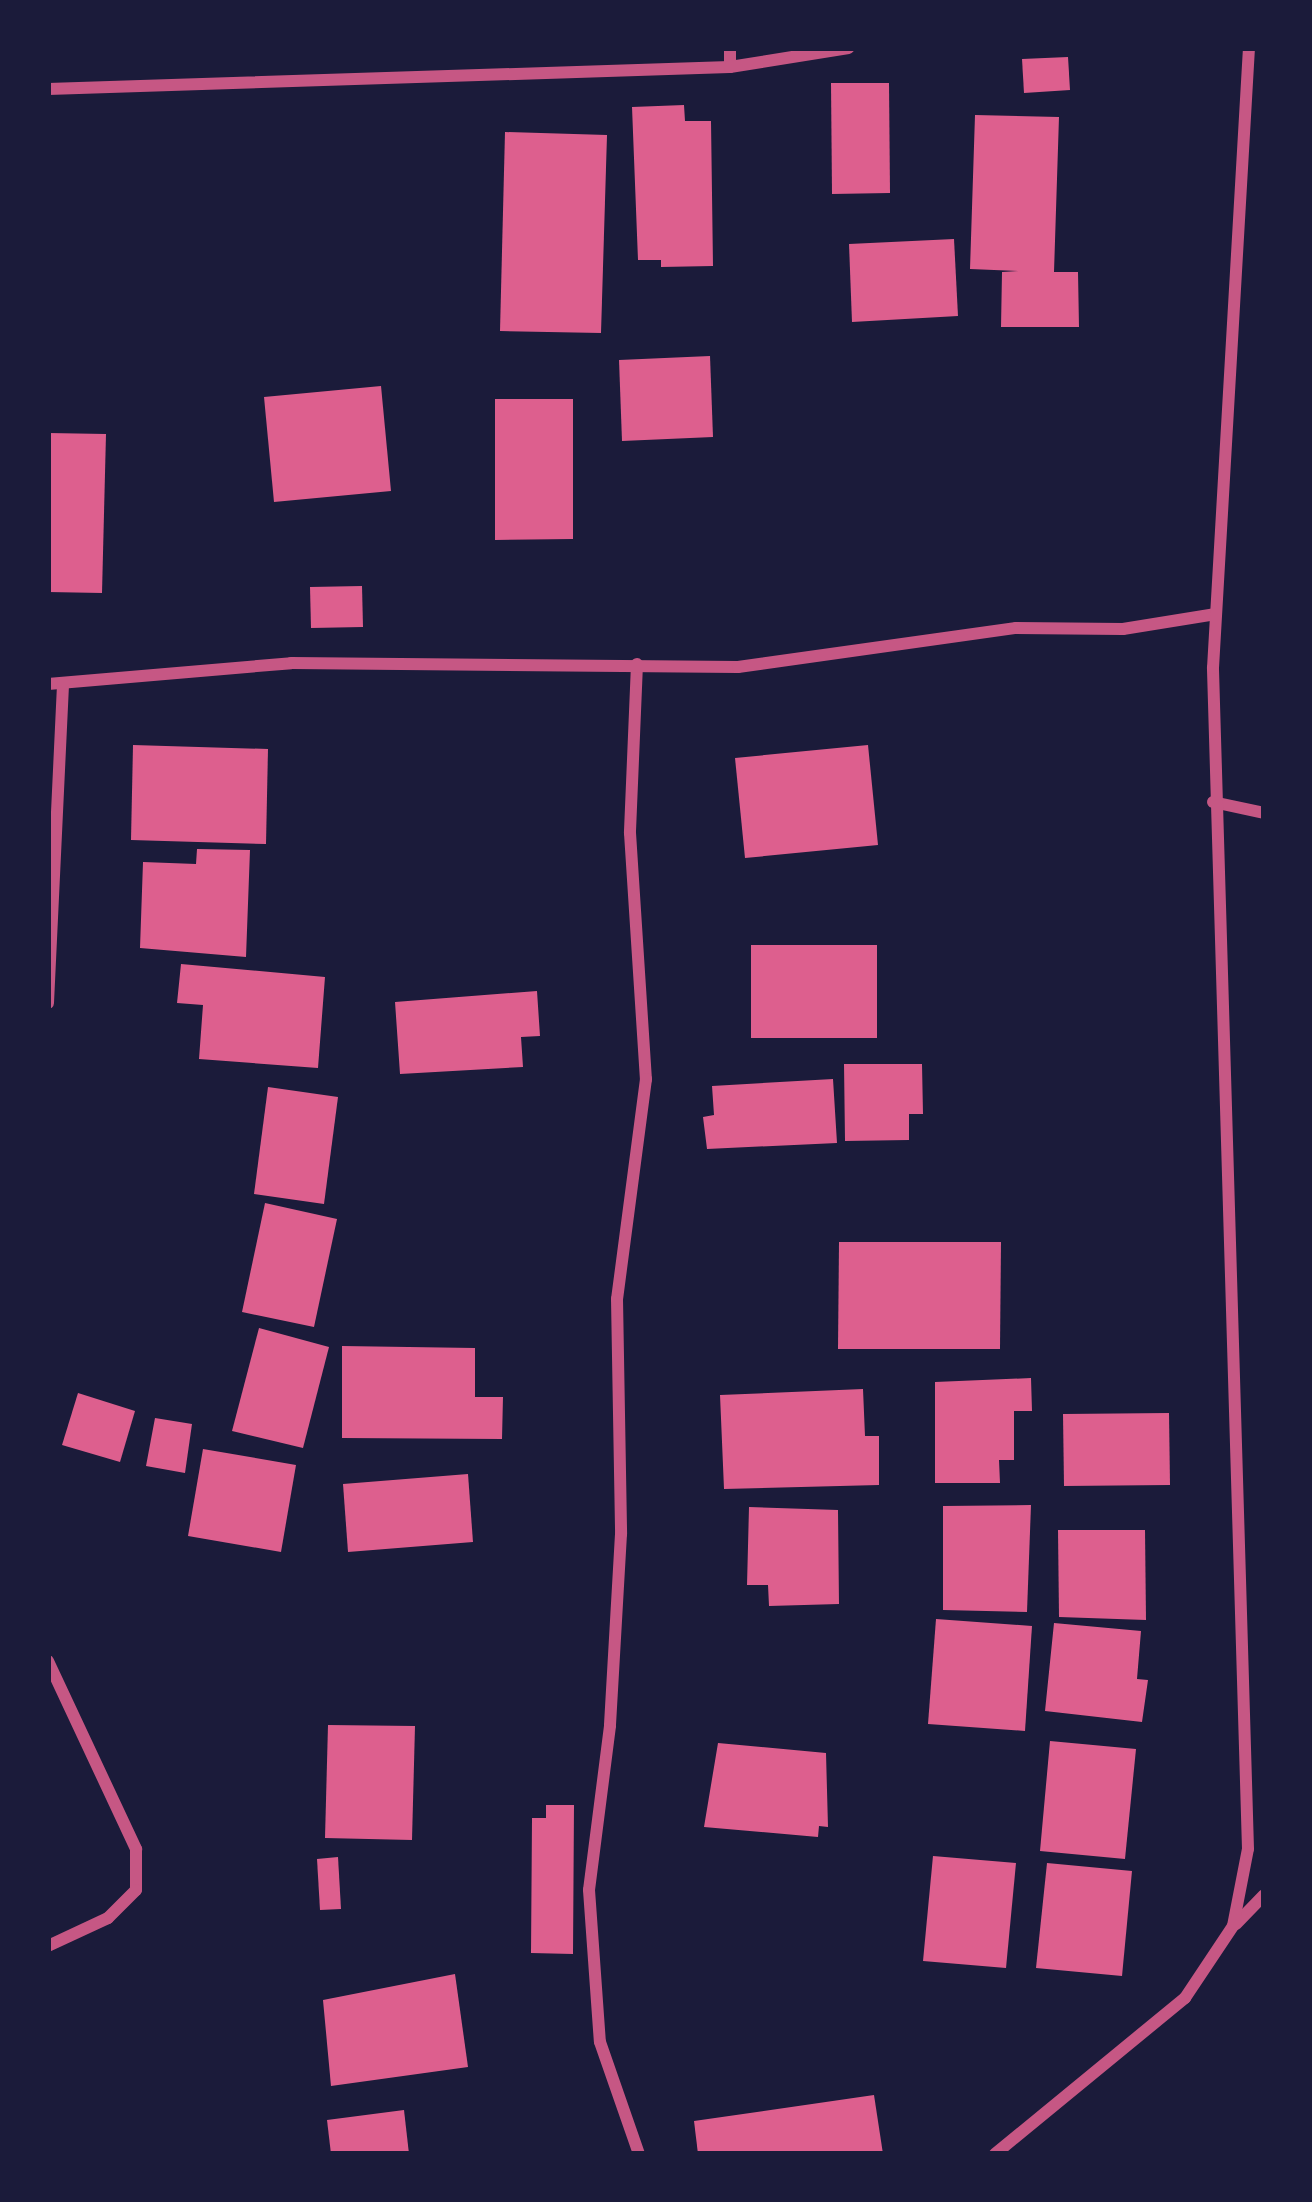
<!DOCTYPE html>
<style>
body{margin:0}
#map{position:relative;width:1312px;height:2202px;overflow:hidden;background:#1b1b3a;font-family:"Titillium Web",sans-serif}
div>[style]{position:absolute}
.building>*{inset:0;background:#dd5f8e}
.minor>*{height:12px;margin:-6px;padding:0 6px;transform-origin:6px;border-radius:6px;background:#c65784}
span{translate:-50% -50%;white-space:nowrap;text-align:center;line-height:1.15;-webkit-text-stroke:9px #1b1b3a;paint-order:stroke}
.frame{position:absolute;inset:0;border:51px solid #1b1b3a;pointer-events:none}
</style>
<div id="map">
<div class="building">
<div style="clip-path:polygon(1068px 57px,1070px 90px,1024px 93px,1022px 59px)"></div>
<div style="clip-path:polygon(831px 83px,889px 83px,890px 193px,832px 194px)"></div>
<div style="clip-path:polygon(684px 105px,685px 121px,711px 121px,713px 266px,661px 267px,661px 260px,638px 260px,632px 107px)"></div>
<div style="clip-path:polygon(975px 115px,1059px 117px,1054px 272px,1078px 272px,1079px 327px,1001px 327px,1002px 272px,1018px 271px,970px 269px)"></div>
<div style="clip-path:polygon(505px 132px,607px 135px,601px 333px,500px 331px)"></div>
<div style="clip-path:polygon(954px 239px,958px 316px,852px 322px,849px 244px)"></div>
<div style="clip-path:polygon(710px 356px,713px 437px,622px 441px,619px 360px)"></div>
<div style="clip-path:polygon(381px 386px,391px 491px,274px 502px,264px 397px)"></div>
<div style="clip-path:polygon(495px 399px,573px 399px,573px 539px,495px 540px)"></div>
<div style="clip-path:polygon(48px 433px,106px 434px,102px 593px,48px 592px)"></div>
<div style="clip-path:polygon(362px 586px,363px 627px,311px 628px,310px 587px)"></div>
<div style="clip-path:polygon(133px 745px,268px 749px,266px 844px,131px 840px)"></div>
<div style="clip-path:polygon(868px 745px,878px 845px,745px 858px,735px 758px)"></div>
<div style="clip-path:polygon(197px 849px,250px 850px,246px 957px,140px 948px,143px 862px,196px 864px)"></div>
<div style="clip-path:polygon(751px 945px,877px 945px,877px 1038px,751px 1038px)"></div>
<div style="clip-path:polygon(181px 964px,325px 977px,318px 1068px,199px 1059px,203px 1005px,177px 1003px)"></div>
<div style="clip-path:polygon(537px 991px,540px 1036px,521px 1037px,523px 1067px,400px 1074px,395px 1002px)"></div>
<div style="clip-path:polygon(844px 1064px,922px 1064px,923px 1114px,909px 1114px,909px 1140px,845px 1141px)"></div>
<div style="clip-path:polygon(833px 1079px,837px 1143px,707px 1149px,703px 1117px,714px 1115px,712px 1086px)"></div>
<div style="clip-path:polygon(268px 1087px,338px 1097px,324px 1204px,254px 1194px)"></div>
<div style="clip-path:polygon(265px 1203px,337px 1219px,314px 1327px,242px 1312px)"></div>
<div style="clip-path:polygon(839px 1242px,1001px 1242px,1000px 1349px,838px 1349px)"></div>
<div style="clip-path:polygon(259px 1328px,329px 1347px,303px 1448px,232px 1431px)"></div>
<div style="clip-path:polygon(342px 1346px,475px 1348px,475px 1397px,503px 1397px,502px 1439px,342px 1438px)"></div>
<div style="clip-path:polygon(1031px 1378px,1032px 1411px,1014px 1411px,1014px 1460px,999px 1460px,1000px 1483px,935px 1483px,935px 1382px)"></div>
<div style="clip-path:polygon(863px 1389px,865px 1436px,879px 1436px,879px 1485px,724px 1489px,720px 1395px)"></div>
<div style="clip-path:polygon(78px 1393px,135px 1411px,120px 1462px,62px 1445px)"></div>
<div style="clip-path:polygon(1169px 1413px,1170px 1485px,1064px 1486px,1063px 1414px)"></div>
<div style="clip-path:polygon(155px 1418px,192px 1424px,185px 1473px,146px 1466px)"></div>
<div style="clip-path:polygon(203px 1449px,296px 1465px,281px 1552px,188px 1536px)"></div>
<div style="clip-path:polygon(468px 1474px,473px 1542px,348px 1552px,343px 1484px)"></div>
<div style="clip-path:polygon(1031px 1505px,1027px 1612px,943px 1610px,943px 1506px)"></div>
<div style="clip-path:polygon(749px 1507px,838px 1510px,839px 1604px,769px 1606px,768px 1585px,747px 1585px)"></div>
<div style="clip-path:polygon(1058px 1530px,1145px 1530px,1146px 1620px,1059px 1617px)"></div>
<div style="clip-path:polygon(936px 1619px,1032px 1626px,1025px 1731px,928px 1724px)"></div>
<div style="clip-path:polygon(1054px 1623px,1141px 1631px,1137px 1679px,1148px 1680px,1142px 1722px,1045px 1711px)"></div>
<div style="clip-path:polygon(328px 1725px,415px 1726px,412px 1840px,325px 1838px)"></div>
<div style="clip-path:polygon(1050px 1741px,1136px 1749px,1125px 1859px,1040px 1851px)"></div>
<div style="clip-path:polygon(718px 1743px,826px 1753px,828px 1827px,819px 1826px,818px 1837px,704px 1827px)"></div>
<div style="clip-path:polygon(546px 1805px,574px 1805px,573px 1954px,531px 1953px,532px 1818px,546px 1818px)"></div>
<div style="clip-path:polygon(933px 1856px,1016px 1863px,1006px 1968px,923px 1961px)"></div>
<div style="clip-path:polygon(338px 1857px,341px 1909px,320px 1910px,317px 1859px)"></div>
<div style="clip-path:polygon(1047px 1863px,1132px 1871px,1122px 1976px,1036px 1968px)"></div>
<div style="clip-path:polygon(455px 1974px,468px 2067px,331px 2086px,323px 2000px)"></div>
<div style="clip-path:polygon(874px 2095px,883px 2154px,698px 2154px,694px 2121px)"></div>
<div style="clip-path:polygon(404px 2110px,409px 2154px,331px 2154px,327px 2120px)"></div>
</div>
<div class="minor">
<div style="left:730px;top:48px;width:19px;rotate:90deg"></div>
<div style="left:48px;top:89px;width:682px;rotate:-1.85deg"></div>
<div style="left:730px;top:67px;width:120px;rotate:-9.1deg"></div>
<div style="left:637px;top:664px;width:169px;rotate:92.4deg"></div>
<div style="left:630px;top:833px;width:247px;rotate:86.3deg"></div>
<div style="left:646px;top:1079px;width:222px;rotate:97.5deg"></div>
<div style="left:617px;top:1299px;width:235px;rotate:89deg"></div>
<div style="left:621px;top:1534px;width:192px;rotate:93.3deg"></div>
<div style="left:610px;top:1726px;width:165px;rotate:97.3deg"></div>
<div style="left:589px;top:1890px;width:152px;rotate:85.9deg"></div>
<div style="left:600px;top:2042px;width:119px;rotate:70.8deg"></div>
<div style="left:48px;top:684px;width:244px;rotate:-4.9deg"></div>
<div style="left:291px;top:663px;width:447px;rotate:0.5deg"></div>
<div style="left:738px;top:667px;width:281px;rotate:-8deg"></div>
<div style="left:1016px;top:628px;width:107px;rotate:0.5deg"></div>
<div style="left:1123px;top:629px;width:94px;rotate:-9.2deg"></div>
<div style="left:1213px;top:802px;width:52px;rotate:12.2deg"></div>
<div style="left:48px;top:1003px;width:320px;rotate:-87.3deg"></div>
<div style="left:48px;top:1661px;width:208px;rotate:64.9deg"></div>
<div style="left:136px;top:1849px;width:41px;rotate:90deg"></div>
<div style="left:136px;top:1890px;width:40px;rotate:135deg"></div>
<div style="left:108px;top:1918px;width:66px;rotate:155deg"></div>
<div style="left:1236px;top:1924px;width:40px;rotate:-46deg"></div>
<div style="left:995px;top:2154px;width:246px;rotate:-39.4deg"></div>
<div style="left:1185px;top:1998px;width:87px;rotate:-56.3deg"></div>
<div style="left:1233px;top:1926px;width:78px;rotate:-79deg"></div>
<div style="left:1248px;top:1849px;width:1182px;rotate:-91.7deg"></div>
<div style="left:1213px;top:668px;width:621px;rotate:-86.68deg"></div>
</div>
<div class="frame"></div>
</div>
